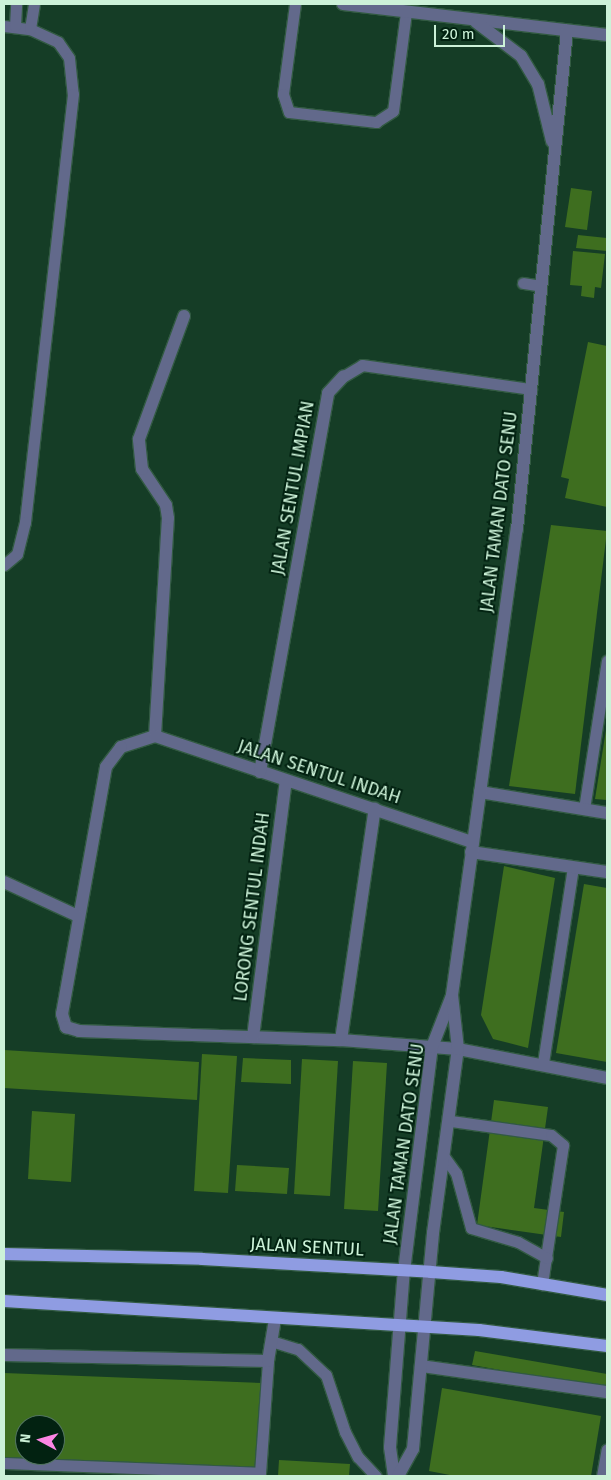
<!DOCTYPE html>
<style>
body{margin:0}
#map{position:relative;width:611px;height:1480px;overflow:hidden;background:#153d26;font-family:"Fira Sans",sans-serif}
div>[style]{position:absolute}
.building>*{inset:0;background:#3e6e1f}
.roads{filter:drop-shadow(1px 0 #325a42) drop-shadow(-1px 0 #325a42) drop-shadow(0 1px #325a42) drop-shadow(0 -1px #325a42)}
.service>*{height:11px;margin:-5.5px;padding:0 5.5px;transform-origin:5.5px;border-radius:5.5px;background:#62698b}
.minor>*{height:12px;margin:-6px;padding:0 6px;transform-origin:6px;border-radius:6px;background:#62698b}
.primary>*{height:12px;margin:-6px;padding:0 6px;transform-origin:6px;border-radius:6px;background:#8f9ce2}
span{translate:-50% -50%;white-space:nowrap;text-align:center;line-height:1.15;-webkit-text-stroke:4px #022211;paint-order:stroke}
.street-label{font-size:18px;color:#ccf2d8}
.frame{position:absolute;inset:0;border:5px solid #ccf2d8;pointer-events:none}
.north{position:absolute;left:15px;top:1415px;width:50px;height:50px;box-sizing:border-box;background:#022211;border:1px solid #537561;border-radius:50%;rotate:276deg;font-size:14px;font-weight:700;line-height:20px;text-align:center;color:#ccf2d8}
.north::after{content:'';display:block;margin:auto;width:18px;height:22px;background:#fc86e3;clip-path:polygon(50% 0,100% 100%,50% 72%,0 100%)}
.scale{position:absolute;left:434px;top:25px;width:71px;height:22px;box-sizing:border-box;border:2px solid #ccf2d8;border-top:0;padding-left:6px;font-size:15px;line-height:18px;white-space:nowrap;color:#ccf2d8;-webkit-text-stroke:4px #022211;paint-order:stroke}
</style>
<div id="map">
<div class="building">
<div style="clip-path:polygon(571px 188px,592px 191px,587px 230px,565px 227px)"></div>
<div style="clip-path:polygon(578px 235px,607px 238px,607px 251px,576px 248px)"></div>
<div style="clip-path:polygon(573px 251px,605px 254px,601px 288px,595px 287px,594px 298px,581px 296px,582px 286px,570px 285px)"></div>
<div style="clip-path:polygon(588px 342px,607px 346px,607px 507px,565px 498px,569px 479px,561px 477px)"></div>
<div style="clip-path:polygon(551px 525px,607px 531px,575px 794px,509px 786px)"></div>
<div style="clip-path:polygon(606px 730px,607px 730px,607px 800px,595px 799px)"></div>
<div style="clip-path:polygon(504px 866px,555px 878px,528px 1048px,493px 1039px,481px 1015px)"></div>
<div style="clip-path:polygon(584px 884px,607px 888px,607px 1062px,556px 1053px)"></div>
<div style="clip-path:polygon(4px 1050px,199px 1062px,197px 1100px,4px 1088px)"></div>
<div style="clip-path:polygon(202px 1054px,237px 1056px,228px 1193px,194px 1191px)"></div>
<div style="clip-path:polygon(243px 1058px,291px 1060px,291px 1084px,241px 1082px)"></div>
<div style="clip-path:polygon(302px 1059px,338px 1061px,330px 1196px,294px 1194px)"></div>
<div style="clip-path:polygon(353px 1061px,387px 1063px,378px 1211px,344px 1209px)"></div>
<div style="clip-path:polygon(494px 1100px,548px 1107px,534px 1208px,564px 1212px,561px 1237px,477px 1225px)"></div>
<div style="clip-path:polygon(32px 1111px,75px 1114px,71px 1182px,28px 1179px)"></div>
<div style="clip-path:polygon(237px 1165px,289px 1168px,287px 1194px,235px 1191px)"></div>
<div style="clip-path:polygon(475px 1351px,607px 1374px,607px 1389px,472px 1365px)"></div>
<div style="clip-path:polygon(evenodd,4px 1373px,262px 1383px,258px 1469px,4px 1458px,4px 1373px,25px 1425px,55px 1425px,55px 1455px,25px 1455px,25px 1425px)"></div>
<div style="clip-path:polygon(442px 1388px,601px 1416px,591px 1476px,455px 1476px,429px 1471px)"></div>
<div style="clip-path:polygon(279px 1460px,350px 1464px,349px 1476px,278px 1476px)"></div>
</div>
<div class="roads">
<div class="service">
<div style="left:295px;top:4px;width:91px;rotate:97.6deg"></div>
<div style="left:283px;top:94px;width:19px;rotate:72deg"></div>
<div style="left:289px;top:112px;width:88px;rotate:6.6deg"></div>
<div style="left:376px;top:122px;width:20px;rotate:-33deg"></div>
<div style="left:393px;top:111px;width:100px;rotate:-82.5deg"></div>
<div style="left:4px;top:26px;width:26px;rotate:7deg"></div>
<div style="left:30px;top:29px;width:31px;rotate:25deg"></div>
<div style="left:58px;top:42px;width:19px;rotate:55deg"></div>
<div style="left:69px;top:58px;width:36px;rotate:84deg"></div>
<div style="left:73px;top:94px;width:431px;rotate:96.4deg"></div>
<div style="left:25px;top:522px;width:33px;rotate:104deg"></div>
<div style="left:17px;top:554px;width:17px;rotate:140deg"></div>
<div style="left:15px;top:26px;width:22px;rotate:-87deg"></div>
<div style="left:30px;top:29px;width:25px;rotate:-81deg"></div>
<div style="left:523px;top:283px;width:18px;rotate:9deg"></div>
<div style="left:344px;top:376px;width:21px;rotate:-31deg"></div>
<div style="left:362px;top:365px;width:171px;rotate:8.1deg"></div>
<div style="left:584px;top:809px;width:150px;rotate:-81.2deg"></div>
<div style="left:543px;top:1063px;width:198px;rotate:-81.3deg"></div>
<div style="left:451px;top:1121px;width:101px;rotate:8deg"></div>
<div style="left:551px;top:1135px;width:16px;rotate:40deg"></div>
<div style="left:563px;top:1145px;width:141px;rotate:98.6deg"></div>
<div style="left:445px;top:1158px;width:19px;rotate:54deg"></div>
<div style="left:456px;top:1173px;width:57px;rotate:74.7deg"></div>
<div style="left:471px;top:1228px;width:49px;rotate:16.6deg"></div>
<div style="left:518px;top:1242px;width:33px;rotate:29deg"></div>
<div style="left:271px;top:1341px;width:28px;rotate:17deg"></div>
<div style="left:298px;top:1349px;width:38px;rotate:43deg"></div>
<div style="left:326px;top:1375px;width:60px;rotate:71.6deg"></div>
<div style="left:345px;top:1432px;width:28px;rotate:63deg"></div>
<div style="left:358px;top:1457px;width:26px;rotate:47deg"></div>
<div style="left:4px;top:1463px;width:256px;rotate:2.2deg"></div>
<div style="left:260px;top:1473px;width:112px;rotate:-85.9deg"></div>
<div style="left:602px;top:1476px;width:27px;rotate:-80deg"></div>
</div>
<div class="minor">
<div style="left:343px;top:4px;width:266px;rotate:6.7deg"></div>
<div style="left:476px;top:22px;width:56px;rotate:37.1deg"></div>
<div style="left:521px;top:56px;width:33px;rotate:59deg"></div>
<div style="left:538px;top:84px;width:59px;rotate:76.2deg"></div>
<div style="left:155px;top:736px;width:36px;rotate:162deg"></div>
<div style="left:121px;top:747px;width:25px;rotate:127deg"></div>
<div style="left:106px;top:767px;width:251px;rotate:100.1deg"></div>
<div style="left:62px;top:1014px;width:14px;rotate:73deg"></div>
<div style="left:66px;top:1027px;width:14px;rotate:17deg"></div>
<div style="left:79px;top:1031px;width:262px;rotate:2deg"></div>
<div style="left:341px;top:1040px;width:117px;rotate:4.4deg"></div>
<div style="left:458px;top:1049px;width:152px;rotate:11deg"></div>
<div style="left:155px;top:736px;width:218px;rotate:-86.6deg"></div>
<div style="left:168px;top:518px;width:13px;rotate:-99deg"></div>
<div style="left:166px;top:505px;width:43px;rotate:-123.7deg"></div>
<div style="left:142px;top:469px;width:30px;rotate:-96deg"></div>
<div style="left:139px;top:439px;width:131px;rotate:-69.9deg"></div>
<div style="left:155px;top:736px;width:334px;rotate:18.5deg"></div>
<div style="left:260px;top:772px;width:385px;rotate:-79.8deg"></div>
<div style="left:328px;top:393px;width:23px;rotate:-47deg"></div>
<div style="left:480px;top:792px;width:129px;rotate:9.4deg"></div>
<div style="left:471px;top:852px;width:137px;rotate:8.4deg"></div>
<div style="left:4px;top:882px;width:81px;rotate:24.7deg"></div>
<div style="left:253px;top:1037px;width:258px;rotate:-82.7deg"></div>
<div style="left:341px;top:1040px;width:234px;rotate:-81.7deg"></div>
<div style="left:4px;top:1355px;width:264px;rotate:1.3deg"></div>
<div style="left:268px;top:1361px;width:43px;rotate:-80.5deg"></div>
<div style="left:421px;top:1366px;width:188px;rotate:8deg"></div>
<div style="left:394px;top:1476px;width:29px;rotate:-98deg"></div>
<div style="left:390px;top:1447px;width:177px;rotate:-85.5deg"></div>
<div style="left:404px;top:1271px;width:226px;rotate:-82.9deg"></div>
<div style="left:432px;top:1047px;width:53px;rotate:-68.8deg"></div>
<div style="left:398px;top:1476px;width:31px;rotate:-61deg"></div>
<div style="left:413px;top:1449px;width:217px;rotate:-84.7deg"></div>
<div style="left:433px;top:1233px;width:186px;rotate:-82.3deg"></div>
<div style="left:458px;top:1049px;width:54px;rotate:-96.3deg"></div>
<div style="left:452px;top:995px;width:471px;rotate:-82.1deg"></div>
<div style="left:517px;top:529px;width:501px;rotate:-84.27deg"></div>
</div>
<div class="primary">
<div style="left:4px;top:1254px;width:198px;rotate:1.4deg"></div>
<div style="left:202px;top:1259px;width:229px;rotate:3.2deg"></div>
<div style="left:431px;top:1272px;width:70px;rotate:4.1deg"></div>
<div style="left:501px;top:1277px;width:108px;rotate:9.6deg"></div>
<div style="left:4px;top:1301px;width:476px;rotate:3.5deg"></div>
<div style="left:479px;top:1330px;width:129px;rotate:7.1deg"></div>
</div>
</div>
<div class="street-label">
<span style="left:293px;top:488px;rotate:-80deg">JALAN SENTUL IMPIAN</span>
<span style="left:499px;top:512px;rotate:-83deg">JALAN TAMAN DATO SENU</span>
<span style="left:319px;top:772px;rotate:18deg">JALAN SENTUL INDAH</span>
<span style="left:252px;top:907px;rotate:-83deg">LORONG SENTUL INDAH</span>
<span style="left:404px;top:1144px;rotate:-82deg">JALAN TAMAN DATO SENU</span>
<span style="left:307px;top:1247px;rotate:3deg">JALAN SENTUL</span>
</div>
<div class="frame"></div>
<div class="north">N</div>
<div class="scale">20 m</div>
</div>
